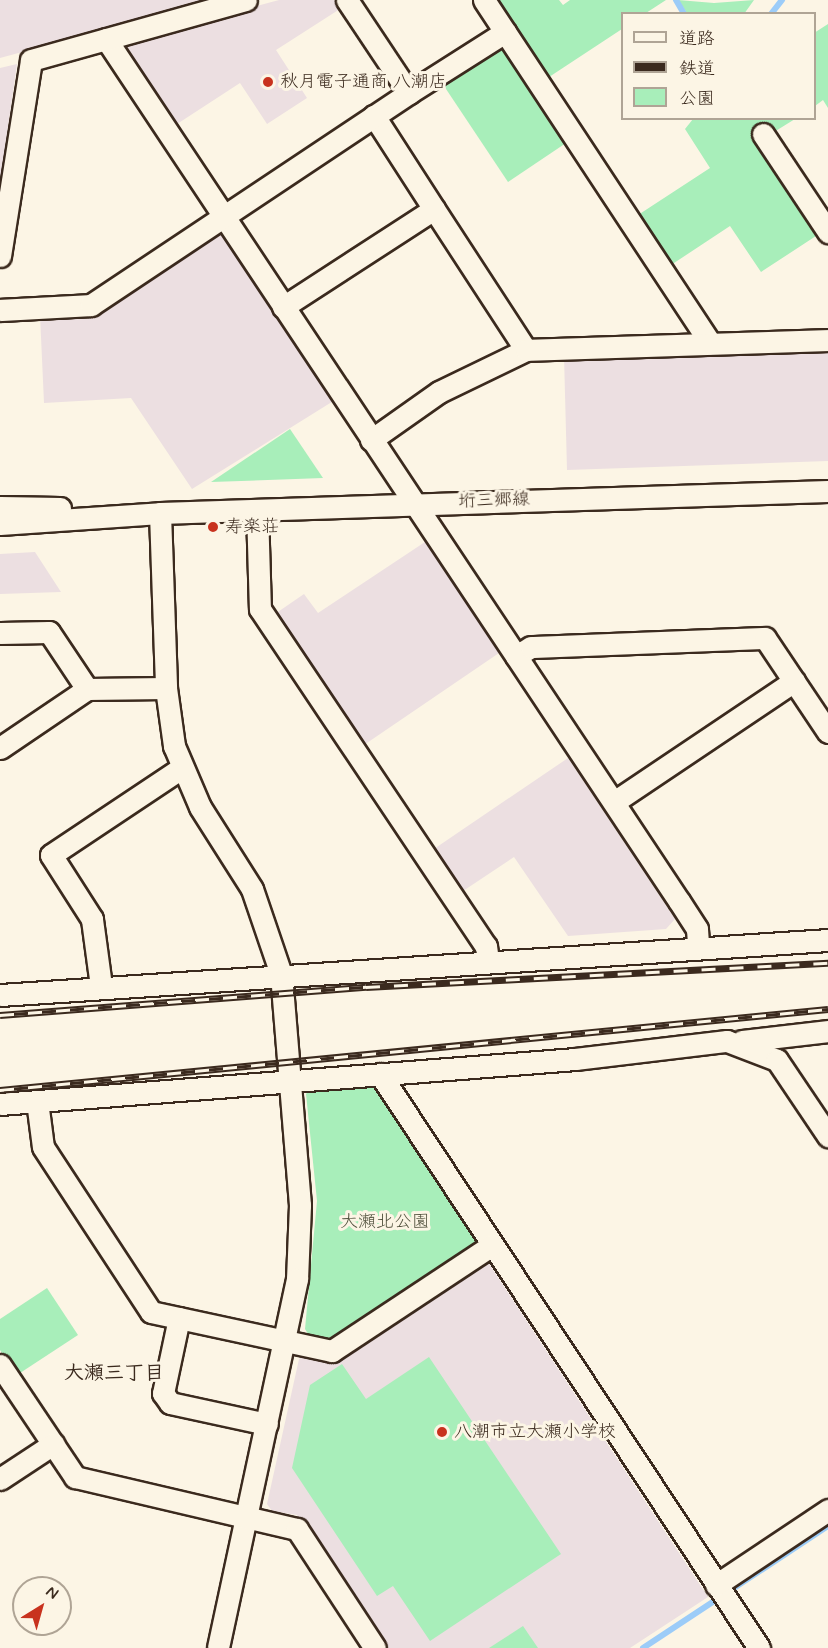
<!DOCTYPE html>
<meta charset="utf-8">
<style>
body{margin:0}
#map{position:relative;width:828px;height:1648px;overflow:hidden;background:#fcf5e5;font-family:Mynerve,"Klee One",sans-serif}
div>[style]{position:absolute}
.built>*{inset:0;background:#ecdfe1}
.green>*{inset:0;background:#a8eeba}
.stream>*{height:6px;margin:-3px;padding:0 3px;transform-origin:3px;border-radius:3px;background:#9cccf8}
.roads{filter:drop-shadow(2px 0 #3b2a1e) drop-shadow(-2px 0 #3b2a1e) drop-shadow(0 2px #3b2a1e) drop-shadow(0 -2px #3b2a1e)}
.minor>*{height:21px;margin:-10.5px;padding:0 10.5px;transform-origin:10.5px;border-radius:10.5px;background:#fcf5e5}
.rail>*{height:7px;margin-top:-3.5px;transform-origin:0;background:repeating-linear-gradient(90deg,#fcf5e5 0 14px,#3b2a1e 0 28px);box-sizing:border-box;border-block:2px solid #3b2a1e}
.dots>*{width:16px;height:16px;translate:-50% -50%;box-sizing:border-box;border:3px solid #fcf5e5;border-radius:50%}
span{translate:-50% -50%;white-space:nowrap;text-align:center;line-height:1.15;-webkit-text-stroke:6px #fcf5e5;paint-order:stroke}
.poi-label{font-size:18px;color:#3b2a1e}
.left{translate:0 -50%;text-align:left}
.street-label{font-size:18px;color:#3b2a1e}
.park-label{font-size:18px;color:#51513d}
.neighbourhood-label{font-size:20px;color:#3b2a1e;font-weight:700}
.legend{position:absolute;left:621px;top:12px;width:195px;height:108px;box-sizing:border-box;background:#fcf5e5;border:2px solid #afa495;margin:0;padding:8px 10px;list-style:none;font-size:18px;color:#3b2a1e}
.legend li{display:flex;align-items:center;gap:12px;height:30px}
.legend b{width:30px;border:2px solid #afa495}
.north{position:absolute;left:12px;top:1576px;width:60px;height:60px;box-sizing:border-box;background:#fcf5e5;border:2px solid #afa495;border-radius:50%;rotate:37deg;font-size:16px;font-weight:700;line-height:24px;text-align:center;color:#3b2a1e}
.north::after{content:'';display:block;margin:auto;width:21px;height:27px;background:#c8321e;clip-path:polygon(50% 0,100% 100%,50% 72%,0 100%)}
</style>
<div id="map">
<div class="built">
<div style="clip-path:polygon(0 0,214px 0,0 58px)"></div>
<div style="clip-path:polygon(279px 0,339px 0,343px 7px,276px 50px,307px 98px,267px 124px,240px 83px,174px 126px,124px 50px,128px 41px)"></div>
<div style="clip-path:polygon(17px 64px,0 183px,0 68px)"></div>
<div style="clip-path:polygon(221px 228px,335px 400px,192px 489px,131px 398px,44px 403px,40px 315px,94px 313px)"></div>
<div style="clip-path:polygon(828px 349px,828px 461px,567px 470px,564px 356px)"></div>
<div style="clip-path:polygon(425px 542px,499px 653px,361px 747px,272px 616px,304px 594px,318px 613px)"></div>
<div style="clip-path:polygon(35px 552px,61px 592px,0 594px,0 554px)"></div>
<div style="clip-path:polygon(568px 758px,675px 919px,666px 929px,568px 936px,514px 857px,460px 893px,431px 851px)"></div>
<div style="clip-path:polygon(486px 1259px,708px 1597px,630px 1648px,385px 1648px,297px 1515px,272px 1511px,267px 1504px,299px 1359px)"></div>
</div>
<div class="green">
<div style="clip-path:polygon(490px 0,559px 0,563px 5px,570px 0,666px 0,646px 13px,622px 14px,622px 29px,543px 81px)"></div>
<div style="clip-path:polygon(678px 0,714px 3px,754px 0,744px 14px,687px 13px)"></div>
<div style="clip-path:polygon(828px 24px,828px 108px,823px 100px,815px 106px,814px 33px)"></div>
<div style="clip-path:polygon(503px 42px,569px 141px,508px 182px,442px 83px)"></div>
<div style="clip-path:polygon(693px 119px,795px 119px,774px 132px,819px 234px,761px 272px,730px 226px,671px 265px,638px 215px,710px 168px,685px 129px)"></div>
<div style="clip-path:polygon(290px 429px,323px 478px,211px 482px)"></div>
<div style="clip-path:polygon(371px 1082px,478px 1237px,476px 1245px,327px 1341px,310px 1337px,305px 1329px,317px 1201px,306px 1094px,313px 1086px)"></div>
<div style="clip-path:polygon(47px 1288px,78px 1335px,17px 1375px,0 1350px,0 1319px)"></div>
<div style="clip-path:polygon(429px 1357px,561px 1554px,430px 1641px,393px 1586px,377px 1596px,292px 1468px,310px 1385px,342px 1364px,366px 1399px)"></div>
<div style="clip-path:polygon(523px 1626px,538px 1648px,489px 1648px)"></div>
</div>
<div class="stream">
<div style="left:676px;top:0;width:16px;rotate:60deg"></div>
<div style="left:771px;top:14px;width:18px;rotate:-52deg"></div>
<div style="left:643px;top:1648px;width:222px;rotate:-33.4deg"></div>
</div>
<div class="roads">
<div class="minor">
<div style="left:484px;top:0;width:411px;rotate:56.6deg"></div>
<div style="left:106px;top:39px;width:1035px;rotate:56.39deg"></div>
<div style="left:679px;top:901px;width:33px;rotate:57deg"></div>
<div style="left:697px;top:929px;width:16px;rotate:86deg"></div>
<div style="left:409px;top:93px;width:114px;rotate:-32.4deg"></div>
<div style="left:763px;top:134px;width:118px;rotate:56.4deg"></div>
<div style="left:434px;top:209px;width:168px;rotate:56.9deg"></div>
<div style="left:0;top:256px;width:198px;rotate:-81deg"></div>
<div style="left:31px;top:60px;width:223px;rotate:-15.6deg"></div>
<div style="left:283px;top:307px;width:180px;rotate:-33deg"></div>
<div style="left:434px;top:209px;width:111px;rotate:-122.8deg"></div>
<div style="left:0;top:310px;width:91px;rotate:-3.1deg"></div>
<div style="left:91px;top:305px;width:382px;rotate:-33.7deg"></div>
<div style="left:409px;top:93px;width:112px;rotate:-123.7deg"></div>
<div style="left:371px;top:440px;width:83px;rotate:-35.2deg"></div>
<div style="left:439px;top:392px;width:97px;rotate:-25.8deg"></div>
<div style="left:526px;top:350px;width:302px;rotate:-1.9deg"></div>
<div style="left:0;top:507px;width:60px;rotate:1deg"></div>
<div style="left:257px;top:510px;width:99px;rotate:88.3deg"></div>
<div style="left:260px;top:609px;width:406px;rotate:56.2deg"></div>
<div style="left:486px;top:946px;width:15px;rotate:82deg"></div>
<div style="left:160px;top:513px;width:175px;rotate:88deg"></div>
<div style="left:166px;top:688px;width:59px;rotate:82.1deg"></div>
<div style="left:174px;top:746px;width:66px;rotate:66.9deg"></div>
<div style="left:200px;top:807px;width:97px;rotate:57.6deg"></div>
<div style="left:252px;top:889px;width:90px;rotate:71.2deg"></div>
<div style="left:281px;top:974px;width:232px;rotate:85.3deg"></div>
<div style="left:300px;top:1205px;width:74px;rotate:92.3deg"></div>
<div style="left:297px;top:1279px;width:377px;rotate:102.1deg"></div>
<div style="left:0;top:524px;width:160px;rotate:-3.9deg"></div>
<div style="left:160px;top:513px;width:668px;rotate:-1.89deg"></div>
<div style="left:0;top:633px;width:49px;rotate:-1.2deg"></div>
<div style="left:49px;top:632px;width:69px;rotate:56.3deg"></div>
<div style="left:516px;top:656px;width:17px;rotate:-31deg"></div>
<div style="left:531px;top:647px;width:234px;rotate:-2.2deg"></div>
<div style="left:765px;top:638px;width:113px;rotate:56.2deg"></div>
<div style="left:0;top:748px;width:105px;rotate:-34.1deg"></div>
<div style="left:87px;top:689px;width:79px;rotate:-0.7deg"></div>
<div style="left:614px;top:802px;width:217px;rotate:-33.9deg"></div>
<div style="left:101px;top:986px;width:68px;rotate:-97.7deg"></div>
<div style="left:92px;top:919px;width:76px;rotate:-122.6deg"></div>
<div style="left:51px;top:855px;width:155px;rotate:-33.7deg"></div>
<div style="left:0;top:995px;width:830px;rotate:-3.8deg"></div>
<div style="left:742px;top:1041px;width:87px;rotate:-6.6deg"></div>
<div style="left:380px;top:1074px;width:688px;rotate:56.56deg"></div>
<div style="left:37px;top:1101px;width:46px;rotate:82.6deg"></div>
<div style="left:43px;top:1147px;width:197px;rotate:56.8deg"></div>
<div style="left:151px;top:1312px;width:185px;rotate:12.2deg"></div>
<div style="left:332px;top:1351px;width:192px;rotate:-33.5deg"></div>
<div style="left:0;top:1104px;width:577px;rotate:-4.47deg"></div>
<div style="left:575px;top:1059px;width:153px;rotate:-6.8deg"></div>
<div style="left:727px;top:1041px;width:53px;rotate:20.8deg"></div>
<div style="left:777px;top:1060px;width:92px;rotate:56.1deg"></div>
<div style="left:179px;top:1318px;width:77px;rotate:102deg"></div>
<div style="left:163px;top:1393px;width:12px;rotate:55deg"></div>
<div style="left:170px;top:1403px;width:99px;rotate:12.2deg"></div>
<div style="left:0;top:1365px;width:135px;rotate:56.2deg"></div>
<div style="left:75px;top:1477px;width:228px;rotate:13.2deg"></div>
<div style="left:297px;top:1529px;width:142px;rotate:56.8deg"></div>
<div style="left:0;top:1479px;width:64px;rotate:-33.4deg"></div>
<div style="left:716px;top:1585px;width:135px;rotate:-33.8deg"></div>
</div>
</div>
<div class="rail">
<div style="left:0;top:1015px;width:367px;rotate:-4.4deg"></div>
<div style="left:366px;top:987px;width:463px;rotate:-3deg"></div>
<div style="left:0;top:1090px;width:832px;rotate:-5.59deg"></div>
</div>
<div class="dots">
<div style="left:268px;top:82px;background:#c8321e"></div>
<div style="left:213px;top:527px;background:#c8321e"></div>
<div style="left:442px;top:1432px;background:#c8321e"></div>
</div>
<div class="poi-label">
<span class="left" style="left:280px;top:82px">秋月電子通商 八潮店</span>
<span class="left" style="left:225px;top:527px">寿楽荘</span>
<span class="left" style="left:454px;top:1432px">八潮市立大瀬小学校</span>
</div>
<div class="street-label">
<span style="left:494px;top:501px;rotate:-2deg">垳三郷線</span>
</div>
<div class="park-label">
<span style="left:385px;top:1222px">大瀬北公園</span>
</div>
<div class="neighbourhood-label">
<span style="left:114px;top:1373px">大瀬三丁目</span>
</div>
<ul class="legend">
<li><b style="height:8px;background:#fcf5e5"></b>道路</li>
<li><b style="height:8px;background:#3b2a1e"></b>鉄道</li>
<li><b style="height:16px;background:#a8eeba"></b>公園</li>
</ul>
<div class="north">N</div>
</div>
